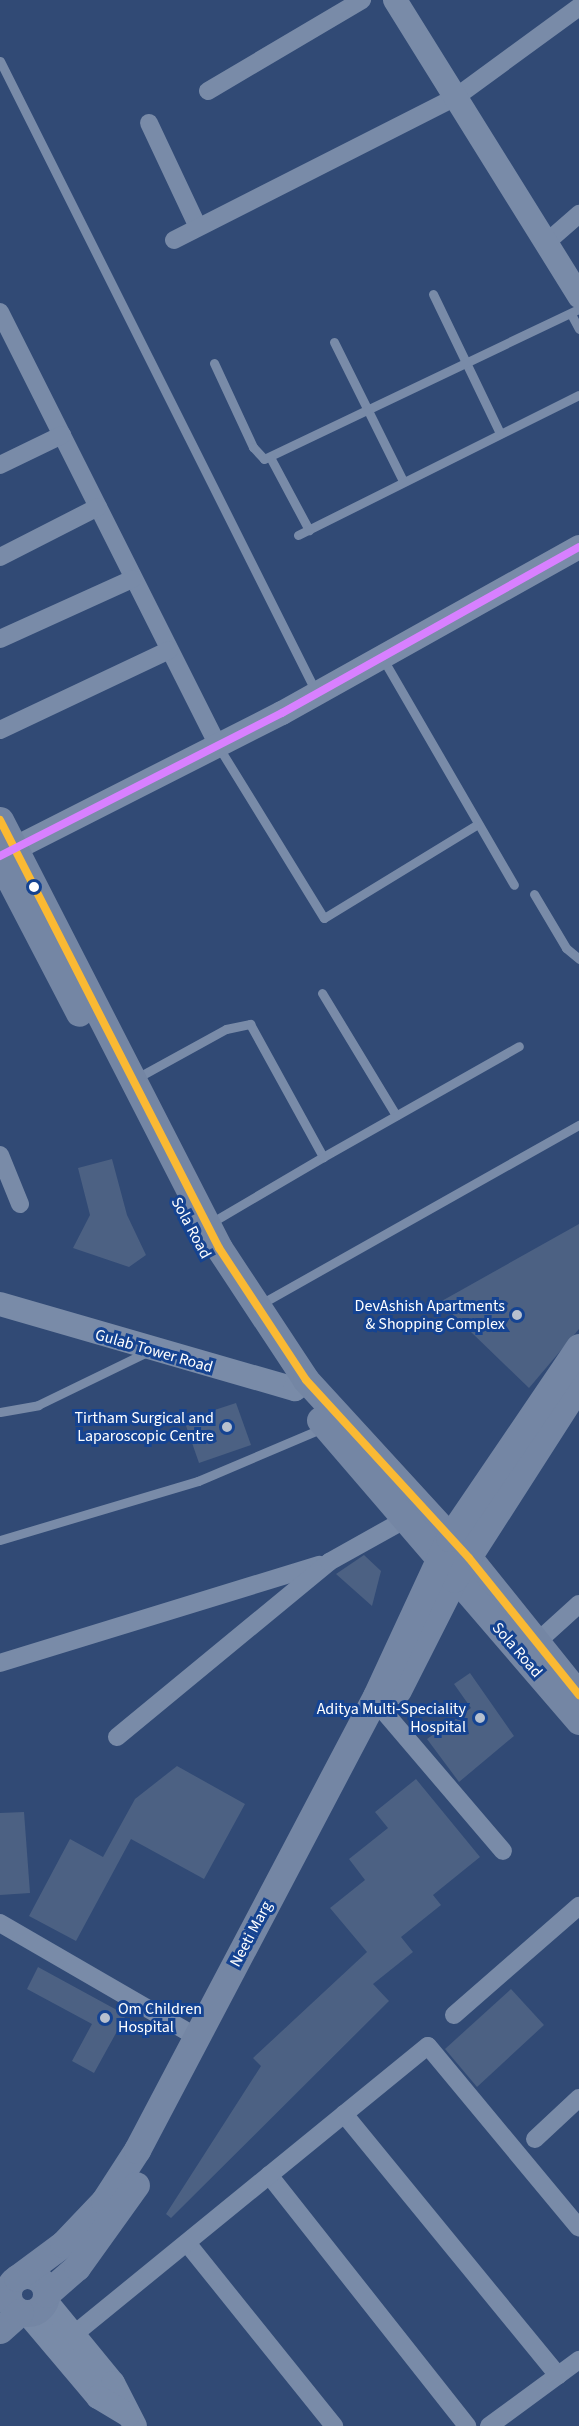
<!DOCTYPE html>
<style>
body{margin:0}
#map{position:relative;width:579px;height:2426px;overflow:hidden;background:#314a75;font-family:"Source Sans 3",sans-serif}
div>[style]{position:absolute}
.building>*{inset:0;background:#4c6183}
.service>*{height:9px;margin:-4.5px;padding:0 4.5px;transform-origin:4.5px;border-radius:4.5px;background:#798ba8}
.minor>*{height:18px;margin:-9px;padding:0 9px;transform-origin:9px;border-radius:9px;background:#798ba8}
.tertiary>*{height:24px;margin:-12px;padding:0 12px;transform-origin:12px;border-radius:12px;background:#798ba8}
.secondary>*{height:27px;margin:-13.5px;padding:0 13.5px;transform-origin:13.5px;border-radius:13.5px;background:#7486a4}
.secondary>.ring{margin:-13.5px;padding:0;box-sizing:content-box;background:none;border:27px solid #7486a4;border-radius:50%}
.bus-1>*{height:8px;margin:-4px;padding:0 4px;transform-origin:4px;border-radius:4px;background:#fab933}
.bus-2>*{height:8px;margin:-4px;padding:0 4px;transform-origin:4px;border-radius:4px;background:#d880ff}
.dots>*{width:16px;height:16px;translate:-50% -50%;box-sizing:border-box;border:3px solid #154391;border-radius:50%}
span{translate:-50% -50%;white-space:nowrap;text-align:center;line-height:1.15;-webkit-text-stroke:6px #154391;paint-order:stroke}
.street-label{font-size:16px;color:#fff}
.poi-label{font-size:16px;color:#fff}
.right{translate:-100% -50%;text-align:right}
.left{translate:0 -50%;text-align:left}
</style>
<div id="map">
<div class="building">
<div style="clip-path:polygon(112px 1159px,127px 1215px,146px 1255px,129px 1267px,73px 1248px,90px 1215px,78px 1168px)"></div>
<div style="clip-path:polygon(579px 1224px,579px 1329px,529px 1388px,440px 1302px)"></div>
<div style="clip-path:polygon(236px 1403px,251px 1445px,199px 1463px,184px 1420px)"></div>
<div style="clip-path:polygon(364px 1555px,381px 1571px,372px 1606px,336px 1574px)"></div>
<div style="clip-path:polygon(470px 1673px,514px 1736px,459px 1782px,427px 1739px,471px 1708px,454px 1684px)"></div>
<div style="clip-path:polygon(177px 1766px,245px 1804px,204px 1879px,131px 1839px,76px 1941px,29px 1916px,70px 1839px,103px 1857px,135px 1799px)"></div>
<div style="clip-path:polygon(416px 1779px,480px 1857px,433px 1895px,441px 1905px,401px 1937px,413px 1952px,373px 1984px,389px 2001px,171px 2218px,166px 2214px,261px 2066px,253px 2058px,367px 1952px,330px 1908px,365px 1880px,349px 1859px,388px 1828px,375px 1812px)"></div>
<div style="clip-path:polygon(24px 1812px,30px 1893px,0 1895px,0 1813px)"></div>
<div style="clip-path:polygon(38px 1967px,126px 2015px,94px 2073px,72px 2061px,92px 2024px,27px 1989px)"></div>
<div style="clip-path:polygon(511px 1989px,544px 2025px,477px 2087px,445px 2049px)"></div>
</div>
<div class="service">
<div style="left:0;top:61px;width:706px;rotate:63.4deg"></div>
<div style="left:433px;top:294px;width:154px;rotate:64.3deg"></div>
<div style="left:571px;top:314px;width:17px;rotate:62deg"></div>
<div style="left:334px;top:342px;width:155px;rotate:63.6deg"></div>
<div style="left:214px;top:363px;width:93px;rotate:65.1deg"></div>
<div style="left:253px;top:447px;width:16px;rotate:47deg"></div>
<div style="left:264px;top:459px;width:349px;rotate:-25.5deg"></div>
<div style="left:270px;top:457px;width:83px;rotate:61.9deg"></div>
<div style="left:298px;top:535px;width:314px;rotate:-26.5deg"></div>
<div style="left:383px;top:659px;width:261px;rotate:59.9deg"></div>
<div style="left:218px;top:746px;width:202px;rotate:58.4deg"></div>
<div style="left:324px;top:918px;width:177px;rotate:-31.4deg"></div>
<div style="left:534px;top:894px;width:63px;rotate:59.3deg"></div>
<div style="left:566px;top:948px;width:17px;rotate:40deg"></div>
<div style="left:322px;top:993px;width:143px;rotate:58.8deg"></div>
<div style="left:135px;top:1079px;width:104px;rotate:-28.8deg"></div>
<div style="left:226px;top:1029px;width:25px;rotate:-12deg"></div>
<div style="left:250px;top:1024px;width:152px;rotate:61.2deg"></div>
<div style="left:323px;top:1157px;width:132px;rotate:149.6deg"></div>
<div style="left:323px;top:1157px;width:225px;rotate:-29.5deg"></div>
<div style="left:259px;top:1305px;width:367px;rotate:-29.4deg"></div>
<div style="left:0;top:1412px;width:39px;rotate:-10deg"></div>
<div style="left:38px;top:1405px;width:123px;rotate:-25.9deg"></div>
<div style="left:0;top:1540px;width:207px;rotate:-16.6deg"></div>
<div style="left:198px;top:1481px;width:136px;rotate:-23deg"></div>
</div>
<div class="minor">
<div style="left:208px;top:91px;width:179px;rotate:-30.6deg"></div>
<div style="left:149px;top:123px;width:115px;rotate:64.8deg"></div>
<div style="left:174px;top:240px;width:316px;rotate:-26.9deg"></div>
<div style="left:456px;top:97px;width:152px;rotate:-36.2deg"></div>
<div style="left:547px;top:242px;width:43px;rotate:-41.2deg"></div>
<div style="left:0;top:312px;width:486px;rotate:63.3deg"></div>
<div style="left:0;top:465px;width:69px;rotate:-25.8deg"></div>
<div style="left:0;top:557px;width:110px;rotate:-27deg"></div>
<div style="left:0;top:639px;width:145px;rotate:-24.4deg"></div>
<div style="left:0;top:730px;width:187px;rotate:-25.3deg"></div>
<div style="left:0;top:1155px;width:53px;rotate:67.8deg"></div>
<div style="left:536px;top:1643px;width:58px;rotate:-42.2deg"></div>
<div style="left:0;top:1663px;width:334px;rotate:-17.1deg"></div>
<div style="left:386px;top:1714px;width:180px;rotate:49.5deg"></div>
<div style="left:117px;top:1737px;width:275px;rotate:-39.5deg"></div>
<div style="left:329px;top:1562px;width:88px;rotate:-29.2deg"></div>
<div style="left:0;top:1923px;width:228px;rotate:30.1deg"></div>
<div style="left:454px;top:2015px;width:166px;rotate:-41.1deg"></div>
<div style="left:344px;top:2114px;width:338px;rotate:50.7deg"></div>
<div style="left:535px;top:2139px;width:60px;rotate:-43deg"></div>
<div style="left:269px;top:2175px;width:320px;rotate:51.7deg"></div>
<div style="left:187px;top:2243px;width:235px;rotate:51.2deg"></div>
<div style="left:72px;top:2336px;width:459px;rotate:-39.2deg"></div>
<div style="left:428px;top:2046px;width:236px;rotate:50.3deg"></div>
<div style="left:489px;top:2426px;width:112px;rotate:-36.3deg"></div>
</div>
<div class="tertiary">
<div style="left:395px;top:0;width:349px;rotate:58.1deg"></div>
<div style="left:0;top:856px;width:316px;rotate:-26.9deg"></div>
<div style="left:282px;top:713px;width:340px;rotate:-29.2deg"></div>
<div style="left:0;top:1304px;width:307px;rotate:16.1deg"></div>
<div style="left:295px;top:1389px;width:14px;rotate:-39deg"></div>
<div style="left:45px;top:2300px;width:107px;rotate:50.7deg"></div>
<div style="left:113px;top:2383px;width:48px;rotate:62.9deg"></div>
<div style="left:27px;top:2313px;width:110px;rotate:49.8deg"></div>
<div style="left:98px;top:2397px;width:35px;rotate:31deg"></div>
</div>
<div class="secondary">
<div style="left:0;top:820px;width:481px;rotate:62.9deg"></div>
<div style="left:219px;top:1248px;width:158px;rotate:56.6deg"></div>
<div style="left:306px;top:1380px;width:241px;rotate:47.5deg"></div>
<div style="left:469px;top:1558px;width:176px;rotate:51.2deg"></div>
<div style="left:0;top:861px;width:171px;rotate:62.5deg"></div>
<div style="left:320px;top:1420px;width:397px;rotate:49.3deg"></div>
<div style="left:398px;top:1690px;width:124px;rotate:-63.2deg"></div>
<div style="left:454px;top:1579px;width:232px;rotate:-57.3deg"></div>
<div class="ring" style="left:8px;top:2275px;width:11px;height:11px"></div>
<div style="left:17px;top:2278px;width:57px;rotate:-36.5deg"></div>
<div style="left:63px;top:2244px;width:59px;rotate:-46.4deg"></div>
<div style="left:104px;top:2201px;width:61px;rotate:-57.1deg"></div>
<div style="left:137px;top:2150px;width:513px;rotate:-62.24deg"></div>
<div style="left:376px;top:1696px;width:174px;rotate:-65.2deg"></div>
<div style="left:449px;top:1538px;width:231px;rotate:-55.8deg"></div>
<div style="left:46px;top:2294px;width:41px;rotate:-41.1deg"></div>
<div style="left:77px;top:2267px;width:101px;rotate:-54.3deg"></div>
<div style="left:0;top:2330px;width:27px;rotate:-42deg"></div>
</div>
<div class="bus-1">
<div style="left:0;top:820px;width:481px;rotate:62.9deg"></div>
<div style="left:219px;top:1248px;width:158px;rotate:56.6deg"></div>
<div style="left:306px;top:1380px;width:241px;rotate:47.5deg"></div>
<div style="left:469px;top:1558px;width:176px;rotate:51.2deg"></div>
</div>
<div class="bus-2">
<div style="left:0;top:856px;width:316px;rotate:-26.9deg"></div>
<div style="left:282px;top:713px;width:340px;rotate:-29.2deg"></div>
</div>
<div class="dots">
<div style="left:34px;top:887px;background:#fff"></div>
<div style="left:517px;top:1315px;background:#b7c0cf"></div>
<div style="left:227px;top:1427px;background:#b7c0cf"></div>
<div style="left:480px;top:1718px;background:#b7c0cf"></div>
<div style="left:105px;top:2018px;background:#b7c0cf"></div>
</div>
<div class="street-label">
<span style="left:191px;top:1228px;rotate:62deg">Sola Road</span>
<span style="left:154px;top:1351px;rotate:16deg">Gulab Tower Road</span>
<span style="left:517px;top:1650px;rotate:49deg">Sola Road</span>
<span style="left:251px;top:1934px;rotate:-62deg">Neeti Marg</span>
</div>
<div class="poi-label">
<span class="right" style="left:505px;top:1315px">DevAshish Apartments<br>&amp; Shopping Complex</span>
<span class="right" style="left:214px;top:1427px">Tirtham Surgical and<br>Laparoscopic Centre</span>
<span class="right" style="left:466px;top:1718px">Aditya Multi-Speciality<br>Hospital</span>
<span class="left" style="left:118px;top:2018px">Om Children<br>Hospital</span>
</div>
</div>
